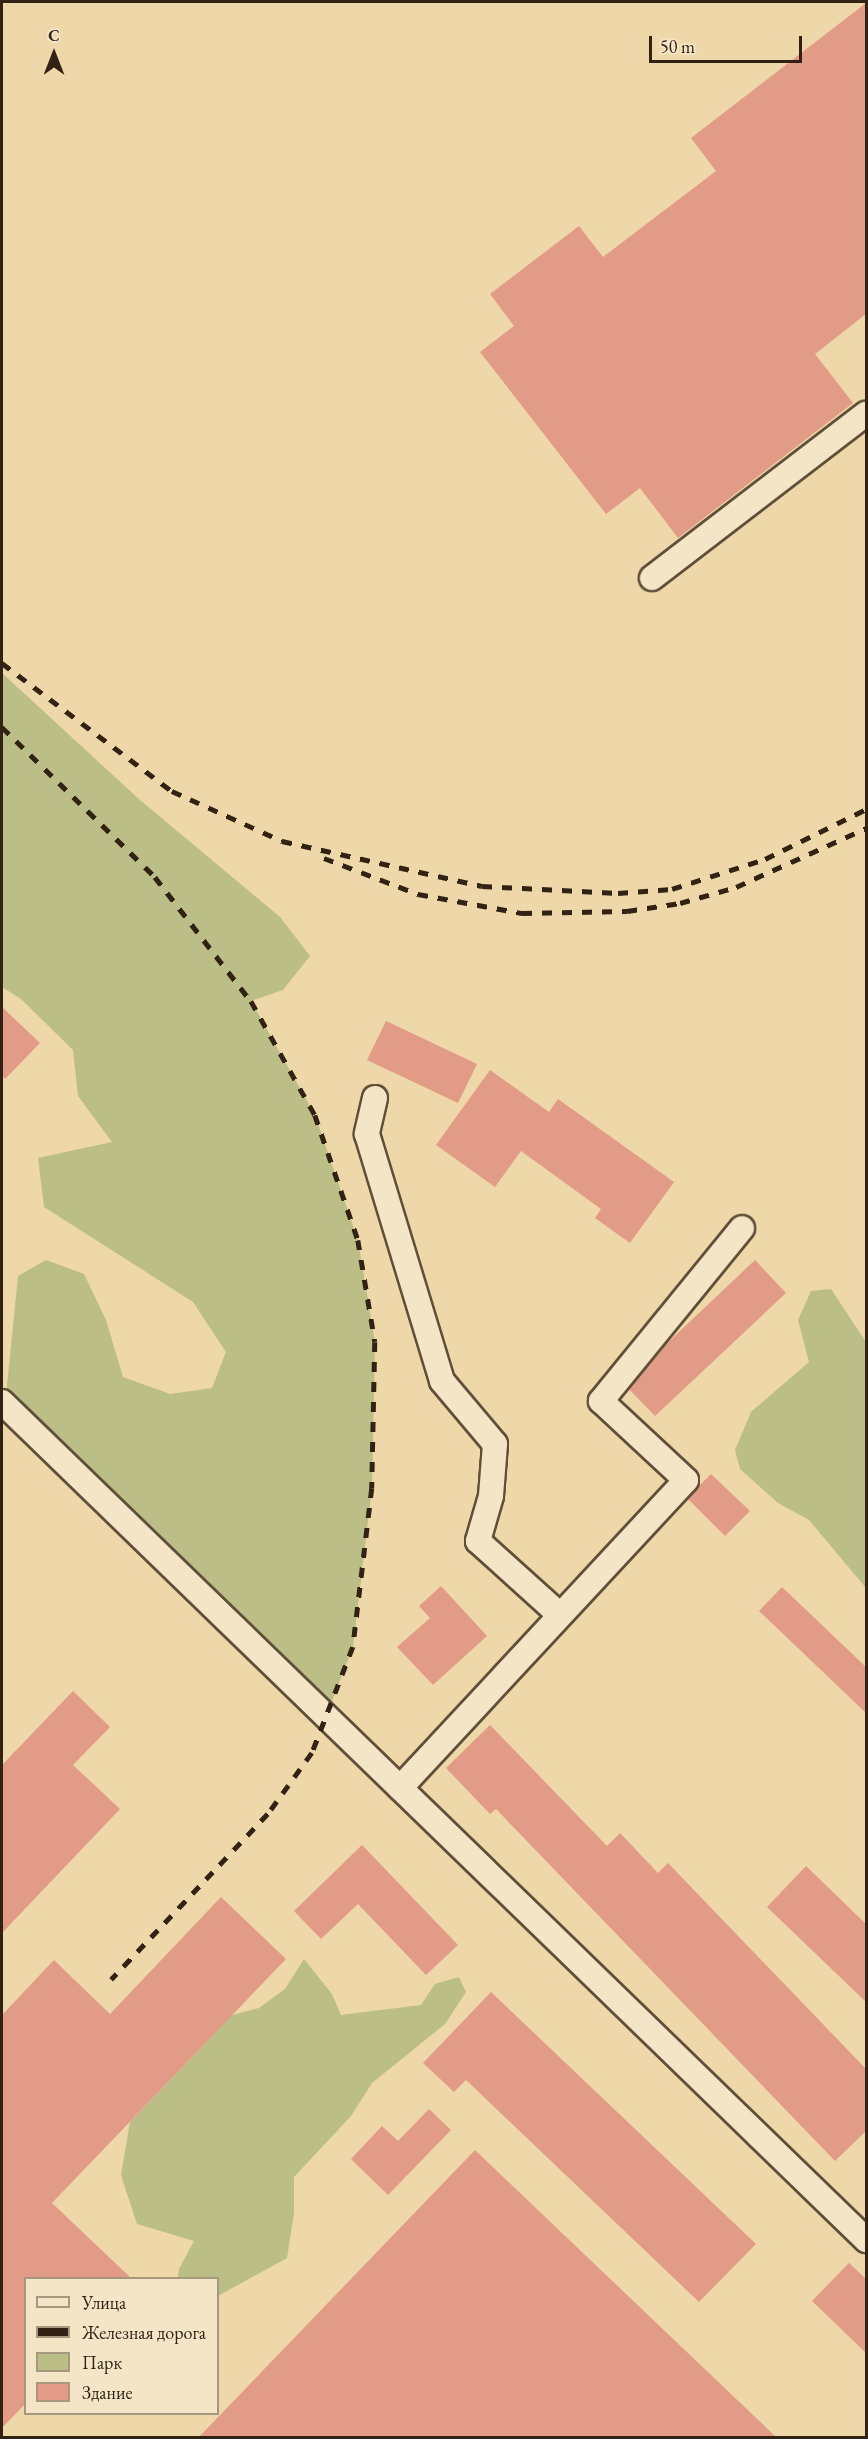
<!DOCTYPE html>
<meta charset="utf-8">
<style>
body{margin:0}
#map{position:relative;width:868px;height:2439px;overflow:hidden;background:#eed7a8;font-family:"EB Garamond",serif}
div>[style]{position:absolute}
.green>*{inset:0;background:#bbbe86}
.building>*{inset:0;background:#e29b86}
.roads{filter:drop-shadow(2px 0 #604f39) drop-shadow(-2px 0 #604f39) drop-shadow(0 2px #604f39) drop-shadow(0 -2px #604f39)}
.minor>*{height:24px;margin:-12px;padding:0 12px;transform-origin:12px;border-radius:12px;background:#f4e5c6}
.rail>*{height:4.5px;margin-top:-2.25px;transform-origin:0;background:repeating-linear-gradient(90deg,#312214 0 10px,transparent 0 20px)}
span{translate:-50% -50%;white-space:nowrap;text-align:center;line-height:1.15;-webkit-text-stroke:5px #f4e5c6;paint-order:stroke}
.frame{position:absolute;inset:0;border:3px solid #312214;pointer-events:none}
.legend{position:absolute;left:24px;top:2277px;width:195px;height:138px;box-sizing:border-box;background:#f4e5c6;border:2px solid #a6977f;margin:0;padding:8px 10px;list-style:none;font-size:18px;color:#312214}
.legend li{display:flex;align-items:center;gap:12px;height:30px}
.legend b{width:30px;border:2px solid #a6977f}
.north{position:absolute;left:24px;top:24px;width:60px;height:60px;-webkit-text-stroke:4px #f4e5c6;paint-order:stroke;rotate:0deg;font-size:16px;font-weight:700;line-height:24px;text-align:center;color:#312214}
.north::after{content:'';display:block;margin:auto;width:21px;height:27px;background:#312214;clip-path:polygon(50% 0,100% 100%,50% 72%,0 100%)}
.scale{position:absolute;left:649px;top:36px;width:153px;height:27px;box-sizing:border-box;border:3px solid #312214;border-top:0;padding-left:8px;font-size:18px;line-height:21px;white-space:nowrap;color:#312214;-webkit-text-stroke:4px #f4e5c6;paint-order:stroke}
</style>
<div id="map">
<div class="green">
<div style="clip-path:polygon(2px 673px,140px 800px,280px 917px,310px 956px,283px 990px,251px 1001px,315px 1115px,358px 1240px,375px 1342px,372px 1488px,353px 1647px,326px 1717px,5px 1405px,18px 1276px,46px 1260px,84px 1274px,106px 1320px,123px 1377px,170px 1394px,212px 1388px,226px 1352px,193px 1302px,44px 1207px,38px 1158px,112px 1142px,78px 1096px,73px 1050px,21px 999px,2px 987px)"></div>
<div style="clip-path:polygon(831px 1289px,866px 1342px,866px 1588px,809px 1520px,778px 1503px,740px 1469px,735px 1450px,751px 1412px,809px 1362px,798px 1320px,811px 1291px)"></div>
<div style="clip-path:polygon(304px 1959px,332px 1994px,341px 2015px,421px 2005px,435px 1984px,459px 1977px,466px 1992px,445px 2024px,372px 2083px,351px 2116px,294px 2177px,294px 2213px,287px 2258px,218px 2296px,218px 2278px,178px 2278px,179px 2269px,194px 2241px,137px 2224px,121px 2175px,130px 2122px,232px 2015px,259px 2008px,285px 1989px)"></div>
</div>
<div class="building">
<div style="clip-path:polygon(866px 3px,866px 314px,815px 354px,853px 403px,678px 538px,640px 488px,606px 514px,480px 352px,514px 326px,490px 294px,579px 226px,603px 257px,716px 171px,691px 138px)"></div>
<div style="clip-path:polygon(2px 1007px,40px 1043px,5px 1079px,2px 1075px)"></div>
<div style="clip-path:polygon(386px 1021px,477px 1064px,458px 1103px,367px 1060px)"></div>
<div style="clip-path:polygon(490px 1070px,549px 1112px,558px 1099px,674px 1182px,630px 1243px,595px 1218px,601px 1209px,521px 1151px,495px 1187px,436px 1145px)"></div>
<div style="clip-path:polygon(755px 1260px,786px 1293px,655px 1416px,624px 1384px)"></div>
<div style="clip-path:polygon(711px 1474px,750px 1511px,725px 1536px,687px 1498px)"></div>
<div style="clip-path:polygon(441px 1586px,487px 1636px,433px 1685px,397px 1647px,430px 1618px,419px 1606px)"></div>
<div style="clip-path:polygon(782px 1587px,866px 1667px,866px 1713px,759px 1611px)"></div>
<div style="clip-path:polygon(73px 1691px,110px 1727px,73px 1765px,120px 1809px,2px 1933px,2px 1765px)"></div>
<div style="clip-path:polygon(490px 1725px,607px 1846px,620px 1833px,658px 1873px,668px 1863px,866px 2069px,866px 2131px,835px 2161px,496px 1809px,490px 1814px,446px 1768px)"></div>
<div style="clip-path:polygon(362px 1845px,458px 1945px,426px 1975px,358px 1904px,321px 1939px,294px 1911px)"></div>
<div style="clip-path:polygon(806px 1866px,866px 1924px,866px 2002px,767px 1907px)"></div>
<div style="clip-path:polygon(221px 1897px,286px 1959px,52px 2203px,131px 2278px,26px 2278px,26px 2403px,2px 2428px,2px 2015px,54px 1960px,110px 2014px)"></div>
<div style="clip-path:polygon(491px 1992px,756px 2244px,699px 2302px,466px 2080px,454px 2092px,423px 2063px)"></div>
<div style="clip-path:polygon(429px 2109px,451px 2130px,388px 2195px,351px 2159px,382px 2126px,398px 2141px)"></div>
<div style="clip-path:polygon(475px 2150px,777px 2438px,198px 2438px)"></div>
<div style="clip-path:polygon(849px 2263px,866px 2279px,866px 2353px,812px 2301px)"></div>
</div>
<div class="roads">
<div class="minor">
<div style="left:652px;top:578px;width:270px;rotate:-37.5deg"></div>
<div style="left:375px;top:1098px;width:37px;rotate:103deg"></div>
<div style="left:367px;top:1134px;width:258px;rotate:73.1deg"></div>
<div style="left:442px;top:1381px;width:82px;rotate:49.9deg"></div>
<div style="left:495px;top:1444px;width:52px;rotate:94.4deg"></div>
<div style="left:491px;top:1496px;width:47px;rotate:106.1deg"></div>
<div style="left:478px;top:1541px;width:110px;rotate:42.1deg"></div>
<div style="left:2px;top:1402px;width:1204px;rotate:44.12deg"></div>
<div style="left:400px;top:1788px;width:420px;rotate:-47.1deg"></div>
<div style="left:686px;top:1480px;width:116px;rotate:-137.1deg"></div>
<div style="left:601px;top:1401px;width:223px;rotate:-50.8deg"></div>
</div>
</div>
<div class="rail">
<div style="left:2px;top:663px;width:213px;rotate:37deg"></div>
<div style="left:172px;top:791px;width:121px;rotate:24.4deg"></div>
<div style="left:282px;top:841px;width:205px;rotate:12.7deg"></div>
<div style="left:482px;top:886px;width:136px;rotate:2.9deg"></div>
<div style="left:618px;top:893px;width:54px;rotate:-4.2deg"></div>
<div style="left:672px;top:889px;width:98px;rotate:-17.9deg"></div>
<div style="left:765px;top:859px;width:113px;rotate:-26.3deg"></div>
<div style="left:2px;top:727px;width:214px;rotate:44.4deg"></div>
<div style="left:155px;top:877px;width:157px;rotate:52.3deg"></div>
<div style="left:251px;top:1001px;width:131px;rotate:60.7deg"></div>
<div style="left:315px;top:1115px;width:132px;rotate:71deg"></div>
<div style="left:358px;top:1240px;width:103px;rotate:80.5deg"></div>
<div style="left:375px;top:1342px;width:146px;rotate:91.2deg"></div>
<div style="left:372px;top:1488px;width:160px;rotate:96.8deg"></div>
<div style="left:353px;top:1647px;width:114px;rotate:111.1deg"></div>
<div style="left:312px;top:1753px;width:75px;rotate:125.8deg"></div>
<div style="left:268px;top:1814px;width:228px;rotate:133.4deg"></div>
<div style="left:324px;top:858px;width:101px;rotate:21deg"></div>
<div style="left:418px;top:894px;width:106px;rotate:10.4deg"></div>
<div style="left:522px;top:913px;width:105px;rotate:-1.1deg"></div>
<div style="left:627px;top:911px;width:54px;rotate:-8.6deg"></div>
<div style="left:680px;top:903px;width:58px;rotate:-15.9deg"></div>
<div style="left:736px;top:887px;width:143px;rotate:-24.4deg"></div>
</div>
<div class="frame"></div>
<ul class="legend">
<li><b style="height:8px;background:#f4e5c6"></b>Улица</li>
<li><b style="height:8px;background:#312214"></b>Железная дорога</li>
<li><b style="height:16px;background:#bbbe86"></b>Парк</li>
<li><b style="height:16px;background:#e29b86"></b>Здание</li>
</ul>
<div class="north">С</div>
<div class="scale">50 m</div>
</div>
